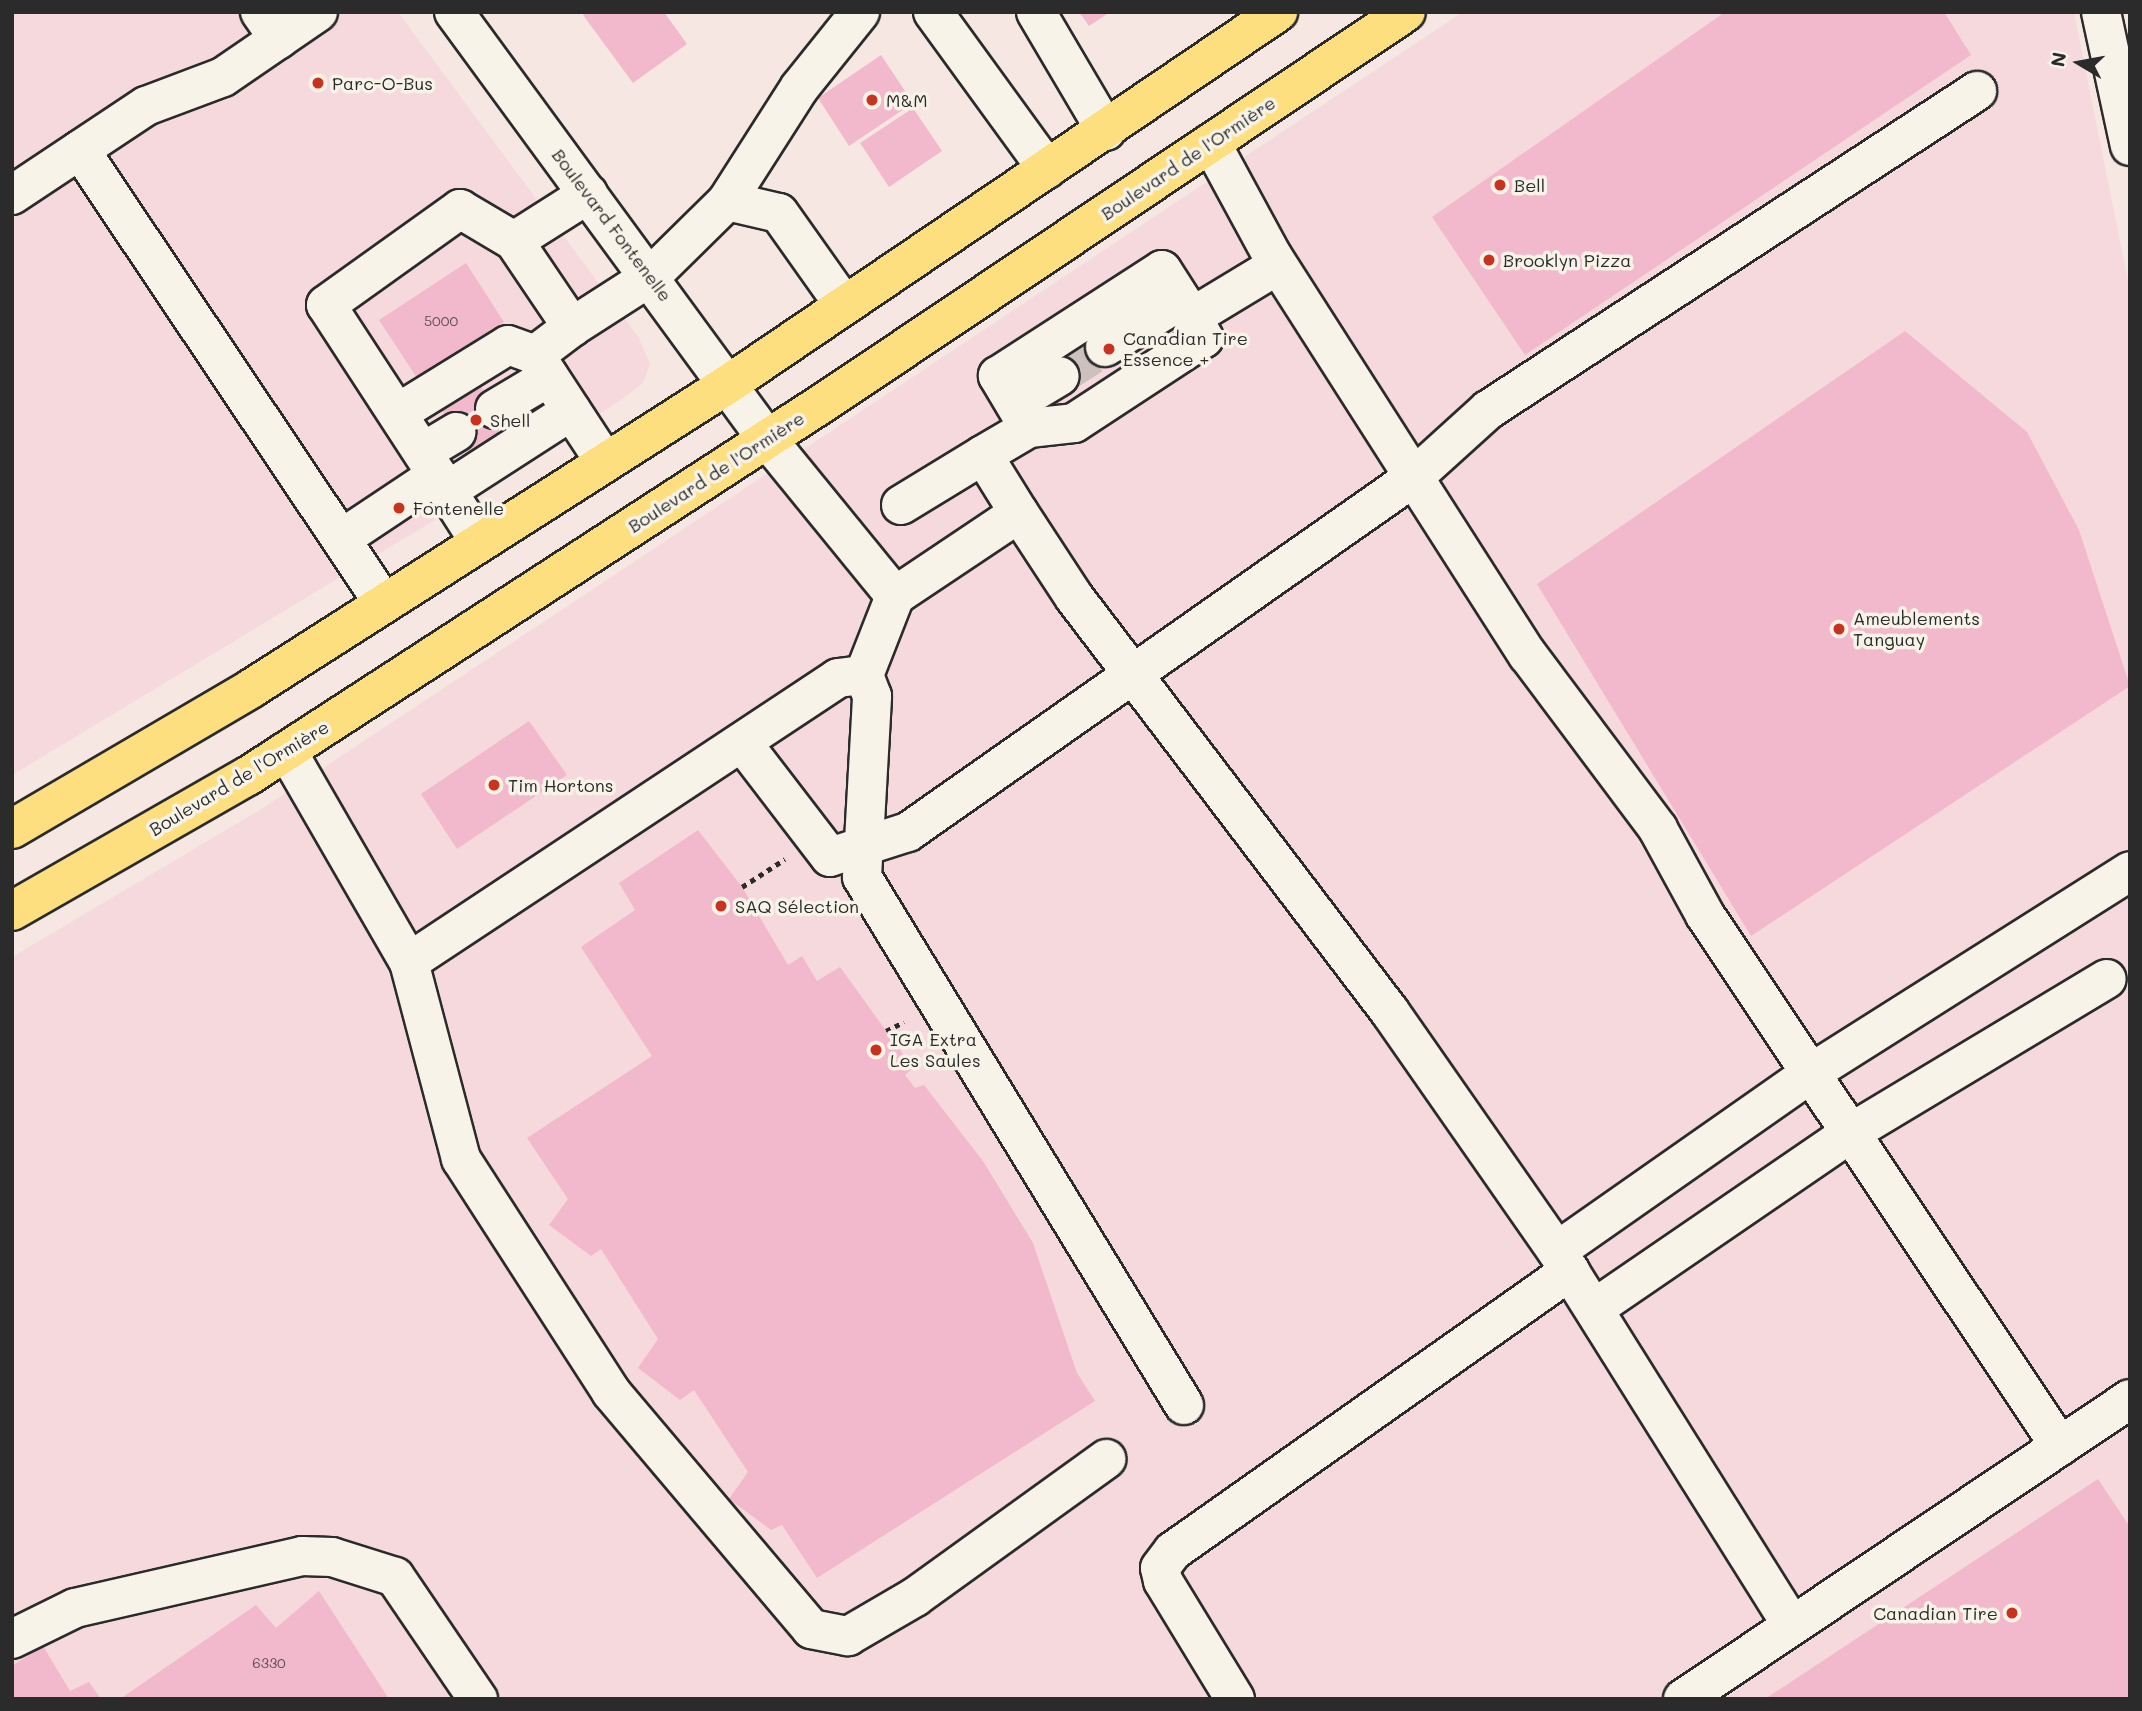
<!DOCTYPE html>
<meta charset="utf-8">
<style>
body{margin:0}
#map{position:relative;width:2142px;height:1711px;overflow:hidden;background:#f6e7e3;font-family:Mali,sans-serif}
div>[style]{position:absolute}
.built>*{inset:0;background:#f5d9dc}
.building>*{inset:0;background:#f2b9cd}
.minor-tunnel>*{height:38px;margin-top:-19px;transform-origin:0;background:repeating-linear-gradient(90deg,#cdc1be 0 38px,transparent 0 57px)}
.path>*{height:4.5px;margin-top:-2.25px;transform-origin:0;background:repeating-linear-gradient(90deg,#2b2b2b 0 5px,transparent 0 10px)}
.roads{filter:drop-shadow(2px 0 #2b2b2b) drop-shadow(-2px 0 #2b2b2b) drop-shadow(0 2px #2b2b2b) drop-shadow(0 -2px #2b2b2b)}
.minor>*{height:38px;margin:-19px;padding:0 19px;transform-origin:19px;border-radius:19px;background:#f7f3e8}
.major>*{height:38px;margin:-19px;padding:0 19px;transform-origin:19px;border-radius:19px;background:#fedf80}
.dots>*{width:19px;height:19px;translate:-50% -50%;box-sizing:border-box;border:4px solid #f7f3e8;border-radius:50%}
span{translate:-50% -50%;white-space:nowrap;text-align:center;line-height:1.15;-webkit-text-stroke:7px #f7f3e8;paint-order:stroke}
.number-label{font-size:14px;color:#5d4e54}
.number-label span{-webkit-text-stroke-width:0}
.poi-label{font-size:18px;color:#2b2b2b}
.left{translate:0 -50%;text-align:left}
.right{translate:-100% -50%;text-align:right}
.street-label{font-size:18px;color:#2b2b2b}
.frame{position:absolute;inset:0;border:14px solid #2b2b2b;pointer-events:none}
.north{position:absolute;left:2044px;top:28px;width:70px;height:70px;-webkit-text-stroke:5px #f7f3e8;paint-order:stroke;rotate:280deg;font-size:19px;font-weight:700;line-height:28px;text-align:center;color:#2b2b2b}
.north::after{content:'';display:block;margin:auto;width:24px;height:32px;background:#2b2b2b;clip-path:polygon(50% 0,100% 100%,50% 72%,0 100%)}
</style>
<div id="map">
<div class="built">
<div style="clip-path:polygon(12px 12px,398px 12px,639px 338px,650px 364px,643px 383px,625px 397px,488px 488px,12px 775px)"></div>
<div style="clip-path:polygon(1463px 12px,2074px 12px,2130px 291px,2130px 1699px,12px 1699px,12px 957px,260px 810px)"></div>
</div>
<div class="building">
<div style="clip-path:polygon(588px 12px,664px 12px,687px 44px,633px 83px,583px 15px)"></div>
<div style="clip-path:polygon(1079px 12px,1110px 12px,1089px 26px)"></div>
<div style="clip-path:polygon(1725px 12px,1944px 12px,1971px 55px,1525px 355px,1432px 217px)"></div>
<div style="clip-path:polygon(881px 55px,913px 103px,849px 146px,818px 98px)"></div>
<div style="clip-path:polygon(913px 108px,942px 151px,889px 187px,860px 143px)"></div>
<div style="clip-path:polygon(466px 263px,504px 322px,417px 378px,379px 320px)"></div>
<div style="clip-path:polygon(1905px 331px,2027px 432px,2079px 530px,2130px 686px,1751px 936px,1537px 584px)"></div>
<div style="clip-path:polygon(475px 377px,513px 438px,475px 462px,436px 401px)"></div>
<div style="clip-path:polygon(529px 721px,567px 775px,457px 849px,421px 794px)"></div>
<div style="clip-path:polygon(698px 830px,742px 887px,788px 965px,802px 956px,817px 981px,840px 967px,913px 1068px,905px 1075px,915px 1088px,924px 1085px,983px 1161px,1033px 1243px,1077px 1373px,1095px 1401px,817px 1578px,782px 1525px,771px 1530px,729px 1499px,748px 1472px,694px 1390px,680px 1400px,638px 1368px,658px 1339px,601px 1249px,591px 1256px,549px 1225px,568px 1199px,527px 1138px,652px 1056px,581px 947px,635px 910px,619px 883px)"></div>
<div style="clip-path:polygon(2098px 1479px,2130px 1527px,2130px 1699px,1765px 1699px)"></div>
<div style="clip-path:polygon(319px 1591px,389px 1699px,120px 1699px,256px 1605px,276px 1628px)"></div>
<div style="clip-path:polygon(43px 1646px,70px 1691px,89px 1682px,101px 1699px,12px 1699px,12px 1666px)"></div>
</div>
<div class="minor-tunnel">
<div style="left:1060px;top:376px;width:54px;rotate:-32.8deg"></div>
</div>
<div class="path">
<div style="left:742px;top:887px;width:51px;rotate:-33.1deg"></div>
<div style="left:886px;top:1031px;width:20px;rotate:-27deg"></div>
</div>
<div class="roads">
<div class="minor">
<div style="left:260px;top:12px;width:33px;rotate:55deg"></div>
<div style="left:454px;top:12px;width:529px;rotate:53.76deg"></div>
<div style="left:767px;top:439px;width:203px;rotate:50.8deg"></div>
<div style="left:933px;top:12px;width:194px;rotate:54deg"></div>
<div style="left:1036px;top:12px;width:138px;rotate:59.5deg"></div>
<div style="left:2101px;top:12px;width:137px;rotate:77.8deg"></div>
<div style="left:1211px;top:143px;width:130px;rotate:61.5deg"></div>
<div style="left:1273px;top:257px;width:473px;rotate:57.4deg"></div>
<div style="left:1528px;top:655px;width:217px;rotate:53.2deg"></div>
<div style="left:1658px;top:829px;width:98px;rotate:61.3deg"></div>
<div style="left:1705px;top:915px;width:639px;rotate:56.24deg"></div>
<div style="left:80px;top:150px;width:544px;rotate:56.16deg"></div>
<div style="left:12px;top:195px;width:161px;rotate:-33.6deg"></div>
<div style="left:146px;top:106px;width:82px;rotate:-20.6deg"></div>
<div style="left:223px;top:77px;width:115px;rotate:-34.4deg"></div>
<div style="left:727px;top:201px;width:135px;rotate:-57.4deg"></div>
<div style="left:800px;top:87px;width:96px;rotate:-51.3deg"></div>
<div style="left:514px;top:241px;width:88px;rotate:-32.4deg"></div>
<div style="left:572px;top:327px;width:46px;rotate:142.9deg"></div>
<div style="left:535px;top:355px;width:128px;rotate:56.8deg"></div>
<div style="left:1105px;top:347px;width:89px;rotate:-31.7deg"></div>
<div style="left:1015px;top:403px;width:52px;rotate:-31deg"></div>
<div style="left:495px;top:409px;width:63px;rotate:-30.7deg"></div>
<div style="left:398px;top:413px;width:129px;rotate:-31.7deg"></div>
<div style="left:508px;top:345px;width:29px;rotate:20deg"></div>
<div style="left:1029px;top:428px;width:45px;rotate:-6.3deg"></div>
<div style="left:1074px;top:423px;width:155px;rotate:-33.2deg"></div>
<div style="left:1204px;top:338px;width:24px;rotate:-120deg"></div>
<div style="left:423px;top:452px;width:39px;rotate:-31deg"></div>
<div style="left:983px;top:455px;width:53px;rotate:-30.4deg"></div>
<div style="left:1029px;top:428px;width:61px;rotate:-120.8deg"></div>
<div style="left:998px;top:376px;width:195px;rotate:-32.9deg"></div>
<div style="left:1162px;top:270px;width:56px;rotate:57.4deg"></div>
<div style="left:1192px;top:317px;width:100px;rotate:-31.2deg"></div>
<div style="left:437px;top:475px;width:203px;rotate:-123.1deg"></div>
<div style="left:326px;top:305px;width:165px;rotate:-35.6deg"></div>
<div style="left:460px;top:209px;width:63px;rotate:30.7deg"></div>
<div style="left:514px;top:241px;width:104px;rotate:56deg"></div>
<div style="left:572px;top:327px;width:93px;rotate:-32.7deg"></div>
<div style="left:650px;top:277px;width:108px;rotate:-44.6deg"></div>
<div style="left:727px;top:201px;width:53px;rotate:13deg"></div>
<div style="left:779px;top:213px;width:109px;rotate:54.7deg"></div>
<div style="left:447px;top:491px;width:148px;rotate:-32.8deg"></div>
<div style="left:901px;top:505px;width:96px;rotate:-31.4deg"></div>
<div style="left:983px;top:455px;width:68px;rotate:58.2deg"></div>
<div style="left:341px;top:539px;width:115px;rotate:-33.7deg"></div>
<div style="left:437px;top:475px;width:78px;rotate:57.5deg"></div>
<div style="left:744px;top:745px;width:141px;rotate:52.5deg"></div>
<div style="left:830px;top:857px;width:82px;rotate:-17.8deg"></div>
<div style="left:908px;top:832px;width:618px;rotate:-35.05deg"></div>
<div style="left:1414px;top:477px;width:100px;rotate:-42.2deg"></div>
<div style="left:1488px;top:410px;width:584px;rotate:-33.12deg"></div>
<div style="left:287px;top:751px;width:244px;rotate:60deg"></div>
<div style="left:409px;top:962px;width:204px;rotate:75.2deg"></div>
<div style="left:461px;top:1159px;width:277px;rotate:57.2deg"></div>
<div style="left:611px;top:1392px;width:310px;rotate:49.8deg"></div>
<div style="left:811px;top:1629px;width:38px;rotate:11deg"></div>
<div style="left:848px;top:1636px;width:78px;rotate:-30.2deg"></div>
<div style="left:915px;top:1597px;width:236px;rotate:-35.8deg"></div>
<div style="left:409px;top:962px;width:514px;rotate:-33.5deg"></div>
<div style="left:838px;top:678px;width:26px;rotate:-7deg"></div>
<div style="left:1557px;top:1251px;width:314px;rotate:-35deg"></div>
<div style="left:1814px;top:1071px;width:374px;rotate:-32.3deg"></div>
<div style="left:1595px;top:1308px;width:311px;rotate:-34.4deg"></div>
<div style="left:1852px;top:1132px;width:297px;rotate:-31deg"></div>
<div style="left:1184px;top:1405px;width:618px;rotate:-121.38deg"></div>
<div style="left:862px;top:877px;width:181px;rotate:-86.8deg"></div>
<div style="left:872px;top:696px;width:22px;rotate:-111deg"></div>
<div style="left:864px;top:675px;width:85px;rotate:-68.6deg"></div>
<div style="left:895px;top:596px;width:149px;rotate:-33.8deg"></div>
<div style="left:1019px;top:513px;width:100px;rotate:56.8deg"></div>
<div style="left:1074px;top:597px;width:522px;rotate:52.71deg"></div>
<div style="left:1390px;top:1012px;width:292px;rotate:55.1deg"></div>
<div style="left:1557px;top:1251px;width:442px;rotate:57.9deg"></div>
<div style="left:12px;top:1639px;width:70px;rotate:-26.2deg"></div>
<div style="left:75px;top:1608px;width:233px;rotate:-12.9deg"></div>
<div style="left:302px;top:1556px;width:30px;rotate:2deg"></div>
<div style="left:332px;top:1557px;width:66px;rotate:17.6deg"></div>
<div style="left:395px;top:1577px;width:148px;rotate:55.8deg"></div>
<div style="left:1235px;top:1699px;width:138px;rotate:-121.4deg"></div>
<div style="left:1163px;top:1581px;width:13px;rotate:-103deg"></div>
<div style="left:1160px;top:1568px;width:21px;rotate:-53deg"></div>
<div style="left:1173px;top:1551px;width:486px;rotate:-35.2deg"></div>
<div style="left:1683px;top:1699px;width:538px;rotate:-33.87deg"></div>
</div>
<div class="major">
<div style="left:12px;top:829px;width:278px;rotate:-30.4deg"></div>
<div style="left:252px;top:688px;width:567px;rotate:-32.54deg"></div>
<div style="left:730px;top:383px;width:662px;rotate:-34.1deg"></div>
<div style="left:12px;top:911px;width:272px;rotate:-29.8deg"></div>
<div style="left:248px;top:776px;width:689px;rotate:-32.98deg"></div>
<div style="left:826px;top:401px;width:698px;rotate:-33.85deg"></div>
</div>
</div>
<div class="dots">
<div style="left:318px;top:83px;background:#c8321e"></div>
<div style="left:872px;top:100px;background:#c8321e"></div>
<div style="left:1500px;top:185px;background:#c8321e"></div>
<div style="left:1489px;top:260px;background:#c8321e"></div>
<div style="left:1109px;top:349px;background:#c8321e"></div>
<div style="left:476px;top:420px;background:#c8321e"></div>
<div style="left:399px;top:508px;background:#c8321e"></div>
<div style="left:1839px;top:629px;background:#c8321e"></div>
<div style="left:494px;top:785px;background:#c8321e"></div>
<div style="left:721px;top:906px;background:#c8321e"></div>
<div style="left:876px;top:1050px;background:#c8321e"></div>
<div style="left:2012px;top:1613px;background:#c8321e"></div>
</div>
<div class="number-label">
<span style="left:441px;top:321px">5000</span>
<span style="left:269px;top:1663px">6330</span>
</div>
<div class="poi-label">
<span class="left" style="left:332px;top:83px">Parc-O-Bus</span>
<span class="left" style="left:886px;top:100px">M&amp;M</span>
<span class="left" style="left:1514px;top:185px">Bell</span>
<span class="left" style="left:1503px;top:260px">Brooklyn Pizza</span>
<span class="left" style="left:1123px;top:349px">Canadian Tire<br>Essence +</span>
<span class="left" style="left:490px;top:420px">Shell</span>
<span class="left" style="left:413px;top:508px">Fontenelle</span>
<span class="left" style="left:1853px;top:629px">Ameublements<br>Tanguay</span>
<span class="left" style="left:508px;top:785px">Tim Hortons</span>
<span class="left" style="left:735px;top:906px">SAQ Sélection</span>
<span class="left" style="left:890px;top:1050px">IGA Extra<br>Les Saules</span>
<span class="right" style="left:1998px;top:1613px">Canadian Tire</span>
</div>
<div class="street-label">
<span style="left:1188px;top:158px;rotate:-34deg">Boulevard de l'Ormière</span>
<span style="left:612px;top:225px;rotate:53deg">Boulevard Fontenelle</span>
<span style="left:716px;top:472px;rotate:-33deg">Boulevard de l'Ormière</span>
<span style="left:239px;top:778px;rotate:-31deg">Boulevard de l'Ormière</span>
</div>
<div class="frame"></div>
<div class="north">N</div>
</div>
